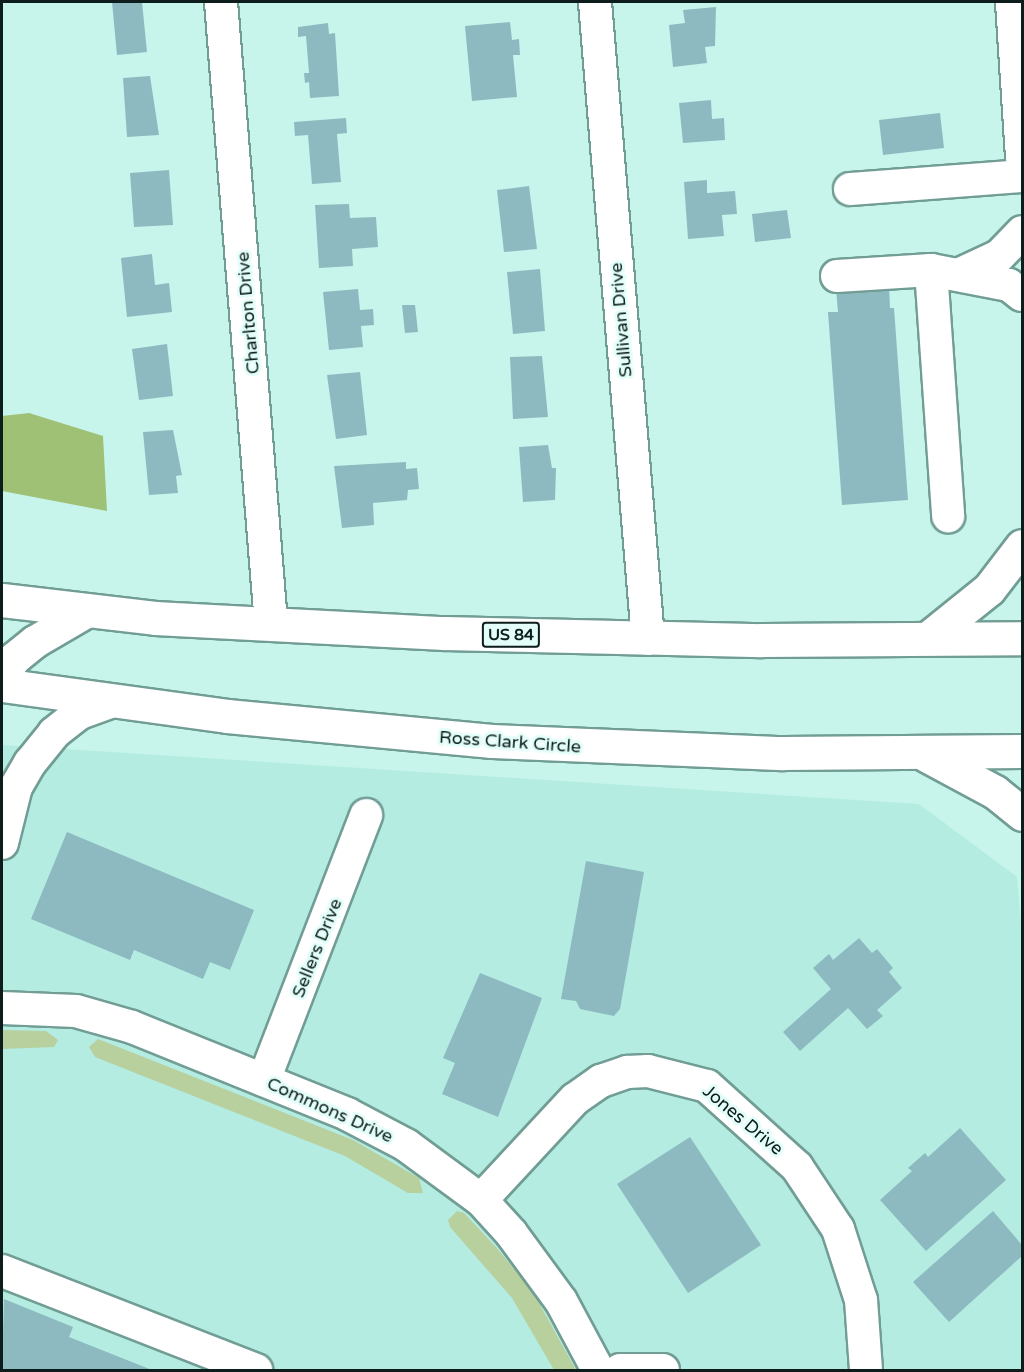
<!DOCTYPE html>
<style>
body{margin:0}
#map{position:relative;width:1024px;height:1372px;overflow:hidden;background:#c7f5ec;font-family:"Varela Round",sans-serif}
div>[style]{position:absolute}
.built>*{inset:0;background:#b4ece2}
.green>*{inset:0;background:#b8cf9e}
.forest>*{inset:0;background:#9fc176}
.building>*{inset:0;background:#8dbac1}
.roads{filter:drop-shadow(2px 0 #719d95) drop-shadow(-2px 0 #719d95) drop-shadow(0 2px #719d95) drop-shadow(0 -2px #719d95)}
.minor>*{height:32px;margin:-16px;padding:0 16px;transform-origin:16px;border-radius:16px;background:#fff}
.major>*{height:33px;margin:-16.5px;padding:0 16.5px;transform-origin:16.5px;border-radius:16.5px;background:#fff}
.highway>*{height:33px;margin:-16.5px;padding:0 16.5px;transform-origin:16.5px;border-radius:16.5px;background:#fff}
span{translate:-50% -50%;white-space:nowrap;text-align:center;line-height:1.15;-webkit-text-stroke:6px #e3fef9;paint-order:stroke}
.shield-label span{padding:2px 4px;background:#e3fef9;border:2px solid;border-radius:4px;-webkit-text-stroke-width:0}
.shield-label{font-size:16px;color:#0c1d1b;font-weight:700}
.street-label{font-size:18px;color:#0c1d1b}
.frame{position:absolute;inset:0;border:3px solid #0c1d1b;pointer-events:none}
</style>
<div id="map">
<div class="built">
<div style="clip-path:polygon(2px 745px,919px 804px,1017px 877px,1022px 934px,1022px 1370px,2px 1370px)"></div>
</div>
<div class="green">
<div style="clip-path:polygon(2px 1030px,46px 1031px,58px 1040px,54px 1047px,2px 1049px)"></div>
<div style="clip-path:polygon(98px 1039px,353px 1140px,419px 1178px,423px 1193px,408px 1193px,345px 1156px,95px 1057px,89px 1047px)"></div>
<div style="clip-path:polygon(457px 1211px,464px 1213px,496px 1247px,533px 1292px,576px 1370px,554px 1370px,512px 1298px,450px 1227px,448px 1220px)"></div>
</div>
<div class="forest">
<div style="clip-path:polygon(29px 413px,103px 436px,107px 511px,2px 491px,2px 416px)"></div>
</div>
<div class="building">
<div style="clip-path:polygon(112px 2px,142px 2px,147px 52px,117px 55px)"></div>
<div style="clip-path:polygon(716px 7px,715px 46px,705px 47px,707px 63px,673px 67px,669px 25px,685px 23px,683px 10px)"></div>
<div style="clip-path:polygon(510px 22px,512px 40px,519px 39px,520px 55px,513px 55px,517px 97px,472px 101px,465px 26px)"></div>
<div style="clip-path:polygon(328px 23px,329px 34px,335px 33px,339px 96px,310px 98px,309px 82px,305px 83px,304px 73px,309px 73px,306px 36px,298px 37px,298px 27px)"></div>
<div style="clip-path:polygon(150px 76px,159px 135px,127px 137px,123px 78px)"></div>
<div style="clip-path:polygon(711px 100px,712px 119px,724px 118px,725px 140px,683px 143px,679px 103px)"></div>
<div style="clip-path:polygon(940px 113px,944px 148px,883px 155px,879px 120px)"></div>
<div style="clip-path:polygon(346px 118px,347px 133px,337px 134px,341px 182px,312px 184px,308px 135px,295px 136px,294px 122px)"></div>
<div style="clip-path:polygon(169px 170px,173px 225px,134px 227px,130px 173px)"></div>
<div style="clip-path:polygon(707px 180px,707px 193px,735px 191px,737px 214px,722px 215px,724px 236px,688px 239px,684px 182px)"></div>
<div style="clip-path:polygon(529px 186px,537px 249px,504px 252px,497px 190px)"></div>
<div style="clip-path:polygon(349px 204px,350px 218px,376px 217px,378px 247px,352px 249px,353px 266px,319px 268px,315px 205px)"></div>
<div style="clip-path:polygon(787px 210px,791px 238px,755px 242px,752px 214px)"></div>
<div style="clip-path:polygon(152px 254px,155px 285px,169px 283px,172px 312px,127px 317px,121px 258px)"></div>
<div style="clip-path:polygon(540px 269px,545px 331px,513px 334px,507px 272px)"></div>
<div style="clip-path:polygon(889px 285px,890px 308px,894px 308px,908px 500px,842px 505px,828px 312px,838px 312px,836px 289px)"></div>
<div style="clip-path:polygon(358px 289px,360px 310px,373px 309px,374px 325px,361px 326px,363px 347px,329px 350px,323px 292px)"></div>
<div style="clip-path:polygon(402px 305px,415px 305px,418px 332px,405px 333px)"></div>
<div style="clip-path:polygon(167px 344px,173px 396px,139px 400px,132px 349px)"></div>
<div style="clip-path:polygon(542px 356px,548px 417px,513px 419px,510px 357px)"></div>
<div style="clip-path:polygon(360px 372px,367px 435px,336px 439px,327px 375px)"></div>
<div style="clip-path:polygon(173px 430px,182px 475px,176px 476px,178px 493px,149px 495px,143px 432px)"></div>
<div style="clip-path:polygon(548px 445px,552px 468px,556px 468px,555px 500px,523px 502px,519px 447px)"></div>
<div style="clip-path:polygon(406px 462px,406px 469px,417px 468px,419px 489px,408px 490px,407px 500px,373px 503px,374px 525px,342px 528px,334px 466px)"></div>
<div style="clip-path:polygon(67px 832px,254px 910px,230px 970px,210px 962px,203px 979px,134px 950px,130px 960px,31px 919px)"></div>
<div style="clip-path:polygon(586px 861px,644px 872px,620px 1009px,614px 1016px,580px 1009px,576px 1001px,561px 999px)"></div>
<div style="clip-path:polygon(859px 938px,872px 953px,877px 949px,893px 968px,889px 972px,902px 988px,877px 1010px,883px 1016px,867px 1029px,848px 1008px,800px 1051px,783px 1032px,831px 989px,813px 968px,829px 954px,833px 960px)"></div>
<div style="clip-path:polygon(480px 973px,542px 998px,498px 1117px,442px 1094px,455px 1063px,443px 1058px)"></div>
<div style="clip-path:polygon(960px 1128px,1006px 1180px,926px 1251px,880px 1200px,912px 1171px,908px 1168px,925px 1153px,928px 1157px)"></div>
<div style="clip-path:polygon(690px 1137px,761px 1245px,688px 1293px,617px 1184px)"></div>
<div style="clip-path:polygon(993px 1211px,1022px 1245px,1022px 1256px,949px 1322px,913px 1282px)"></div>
<div style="clip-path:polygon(4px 1299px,73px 1327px,69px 1337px,152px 1370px,2px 1370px)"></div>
</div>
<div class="roads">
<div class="minor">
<div style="left:221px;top:2px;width:624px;rotate:85.4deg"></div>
<div style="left:595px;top:2px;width:639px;rotate:85.24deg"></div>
<div style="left:850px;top:189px;width:172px;rotate:-4.3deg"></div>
<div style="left:931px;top:270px;width:247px;rotate:86deg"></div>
<div style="left:958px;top:275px;width:45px;rotate:-24.9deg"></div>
<div style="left:999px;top:256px;width:33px;rotate:-46deg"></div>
<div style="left:837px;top:276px;width:94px;rotate:-3.7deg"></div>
<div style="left:931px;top:270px;width:79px;rotate:10.9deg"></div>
<div style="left:1009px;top:285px;width:16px;rotate:38deg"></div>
<div style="left:2px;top:677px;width:22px;rotate:-56deg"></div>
<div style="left:14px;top:659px;width:27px;rotate:-39deg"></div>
<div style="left:35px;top:642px;width:61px;rotate:-30.3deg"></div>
<div style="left:2px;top:843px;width:58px;rotate:-76deg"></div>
<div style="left:16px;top:787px;width:28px;rotate:-60deg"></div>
<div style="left:30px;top:763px;width:38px;rotate:-51deg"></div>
<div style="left:54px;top:733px;width:33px;rotate:-38deg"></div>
<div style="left:80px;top:713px;width:33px;rotate:-20deg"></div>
<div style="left:2px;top:1008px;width:74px;rotate:2.3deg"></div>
<div style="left:76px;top:1011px;width:58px;rotate:15.9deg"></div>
<div style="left:132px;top:1027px;width:232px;rotate:22deg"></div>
<div style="left:347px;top:1114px;width:67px;rotate:27.7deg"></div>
<div style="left:406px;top:1145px;width:93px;rotate:36.3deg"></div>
<div style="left:481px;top:1200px;width:45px;rotate:47.7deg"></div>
<div style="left:511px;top:1233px;width:84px;rotate:53.7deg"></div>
<div style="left:561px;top:1301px;width:78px;rotate:61.8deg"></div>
<div style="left:264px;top:1080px;width:284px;rotate:-68.9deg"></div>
<div style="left:481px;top:1200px;width:138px;rotate:-47.1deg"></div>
<div style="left:575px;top:1099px;width:32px;rotate:-35deg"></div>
<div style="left:601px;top:1081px;width:28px;rotate:-19deg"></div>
<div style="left:627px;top:1072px;width:21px;rotate:-3deg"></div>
<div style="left:648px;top:1071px;width:61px;rotate:14.3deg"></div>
<div style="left:707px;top:1086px;width:121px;rotate:42deg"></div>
<div style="left:797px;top:1167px;width:74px;rotate:56.5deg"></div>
<div style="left:838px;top:1229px;width:75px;rotate:72.1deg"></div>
<div style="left:861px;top:1300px;width:70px;rotate:85.9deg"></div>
<div style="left:2px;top:1271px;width:273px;rotate:21.3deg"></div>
<div style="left:620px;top:1370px;width:43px"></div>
</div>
<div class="major">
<div style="left:1012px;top:2px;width:155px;rotate:86.3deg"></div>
</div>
<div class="highway">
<div style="left:2px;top:600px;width:154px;rotate:6.7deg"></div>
<div style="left:155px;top:618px;width:289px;rotate:3deg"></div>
<div style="left:444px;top:633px;width:318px;rotate:1.3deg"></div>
<div style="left:762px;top:640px;width:260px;rotate:-0.4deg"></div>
<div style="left:928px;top:638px;width:78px;rotate:-38.8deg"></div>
<div style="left:989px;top:589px;width:54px;rotate:-52.5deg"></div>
<div style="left:2px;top:685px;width:227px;rotate:7.8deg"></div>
<div style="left:227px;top:716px;width:266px;rotate:5.4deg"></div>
<div style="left:492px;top:741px;width:291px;rotate:2.4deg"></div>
<div style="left:783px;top:753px;width:239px;rotate:-0.5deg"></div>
<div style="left:926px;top:755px;width:78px;rotate:28.2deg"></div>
<div style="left:995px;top:792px;width:35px;rotate:39deg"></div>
</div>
</div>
<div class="shield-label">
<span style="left:511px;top:635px">US 84</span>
</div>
<div class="street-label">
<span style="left:248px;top:313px;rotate:-95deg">Charlton Drive</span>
<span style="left:621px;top:320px;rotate:-95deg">Sullivan Drive</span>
<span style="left:510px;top:742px;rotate:4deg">Ross Clark Circle</span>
<span style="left:317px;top:948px;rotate:-68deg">Sellers Drive</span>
<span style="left:330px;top:1110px;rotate:24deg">Commons Drive</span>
<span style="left:743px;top:1120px;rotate:40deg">Jones Drive</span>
</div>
<div class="frame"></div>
</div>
